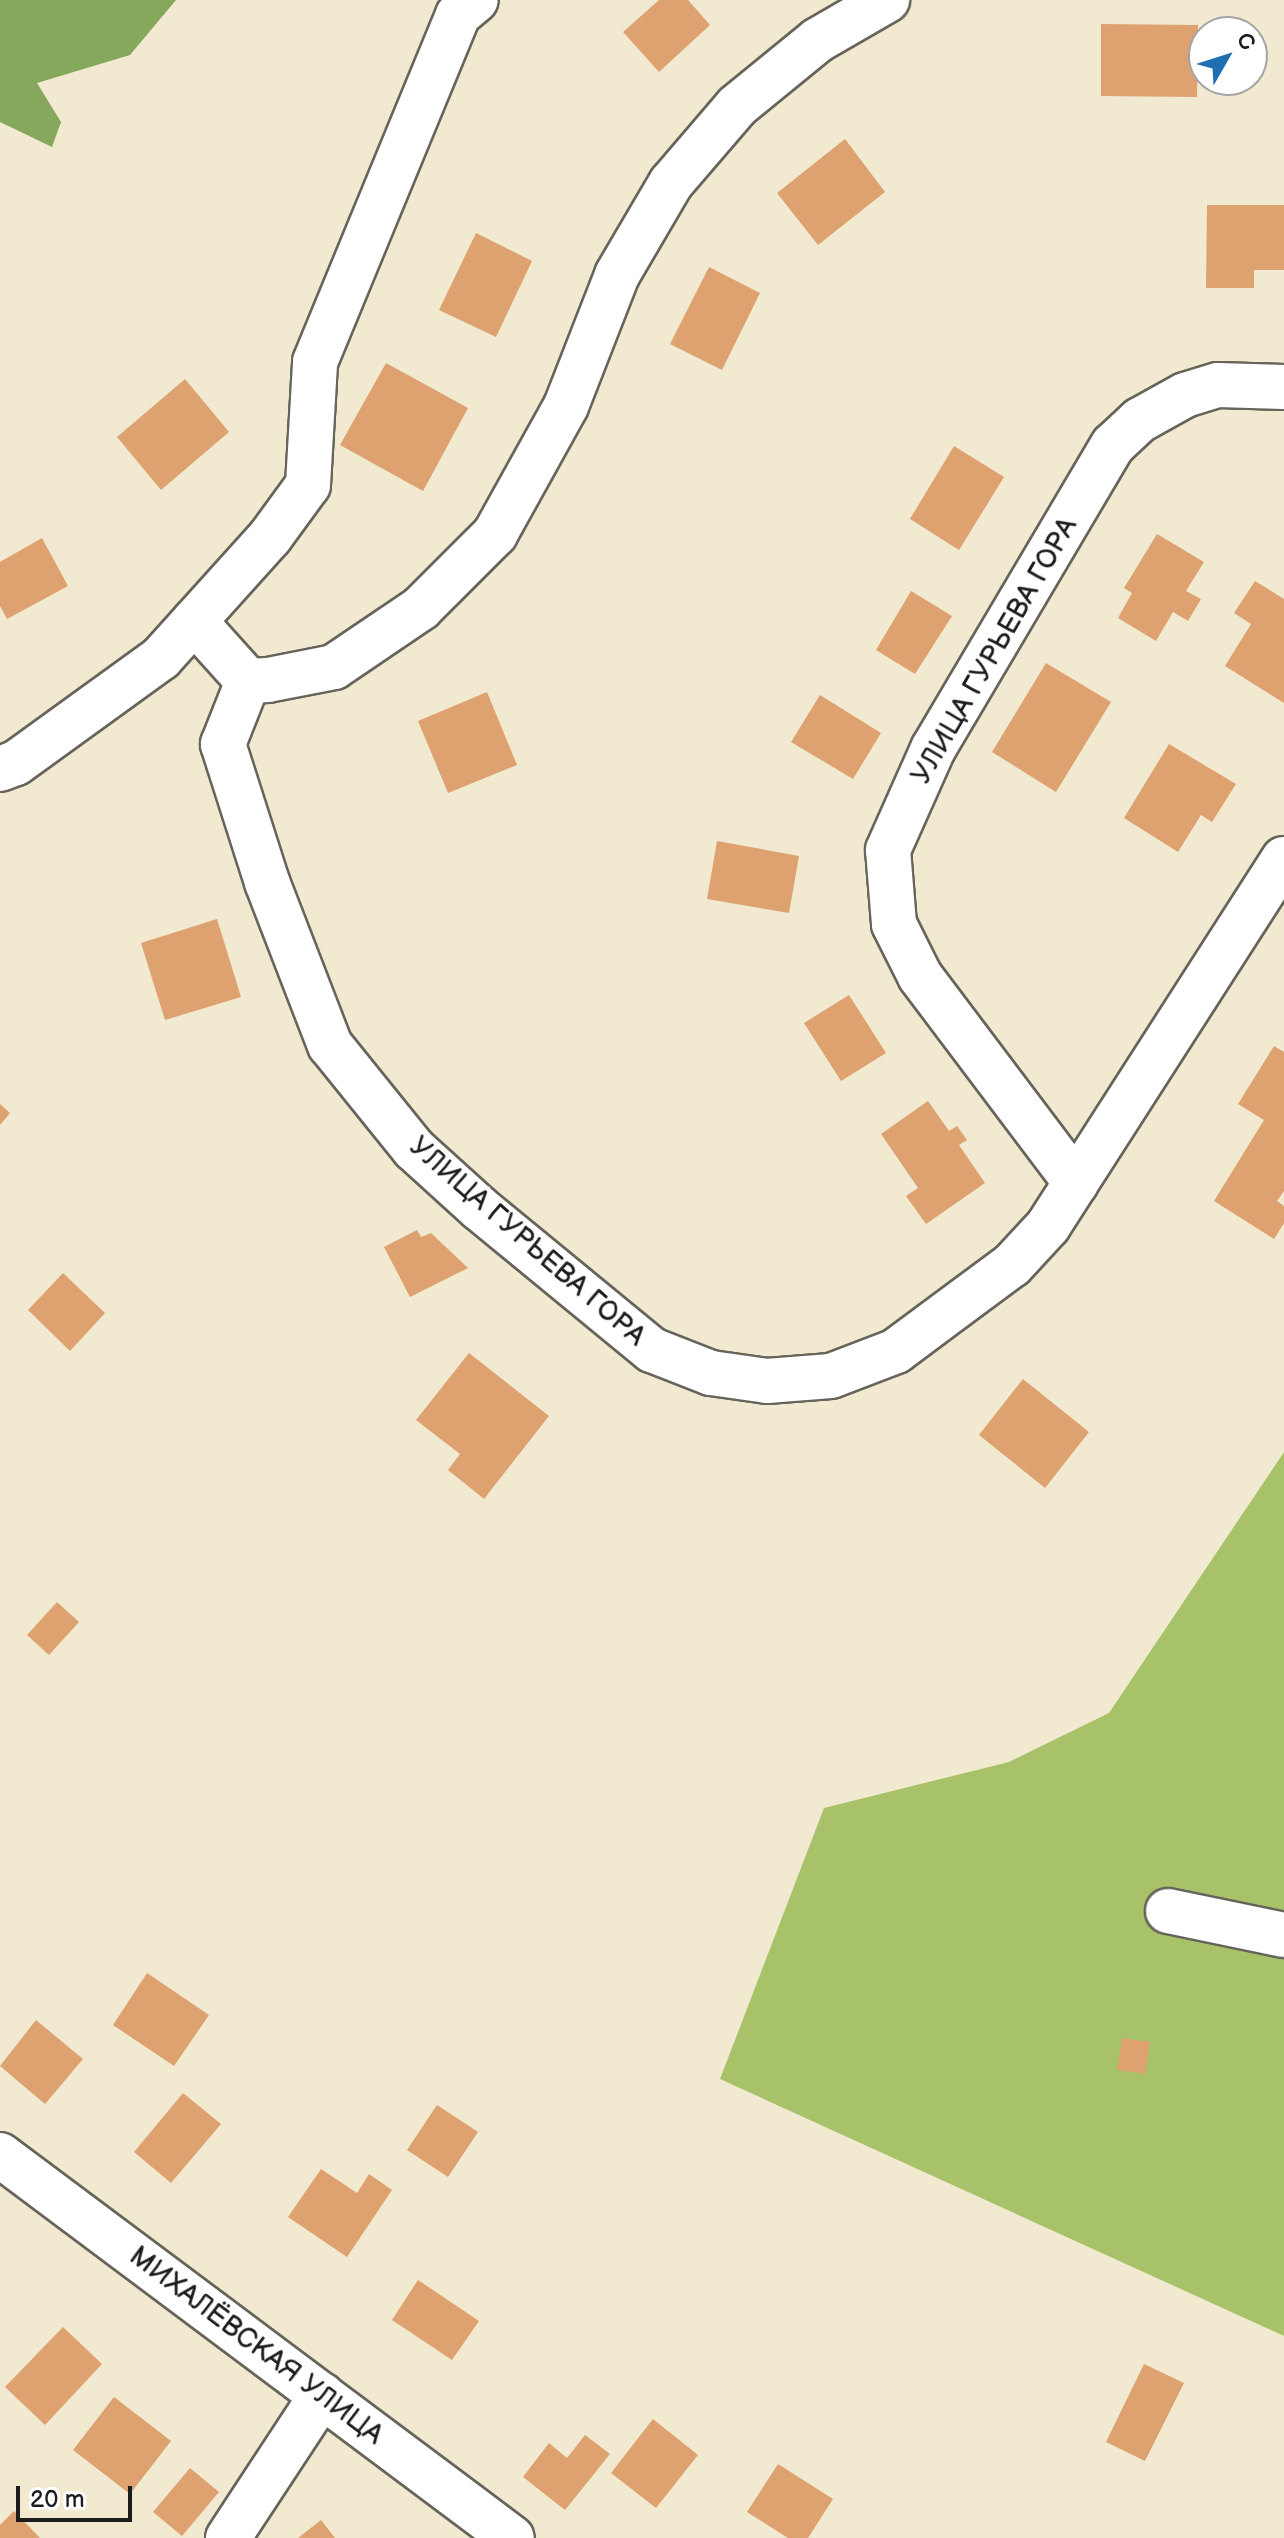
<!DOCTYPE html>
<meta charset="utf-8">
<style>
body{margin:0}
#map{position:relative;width:1284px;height:2538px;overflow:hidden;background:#f1e9d0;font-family:"Balsamiq Sans",sans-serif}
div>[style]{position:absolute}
.green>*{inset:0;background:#a7c269}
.forest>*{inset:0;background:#85a85d}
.building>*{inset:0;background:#dda26f}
.roads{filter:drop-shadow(2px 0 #67645b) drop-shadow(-2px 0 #67645b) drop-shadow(0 2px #67645b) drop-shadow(0 -2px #67645b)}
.minor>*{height:44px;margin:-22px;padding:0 22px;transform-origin:22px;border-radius:22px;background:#fff}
span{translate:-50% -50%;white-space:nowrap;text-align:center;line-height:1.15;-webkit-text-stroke:7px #fff;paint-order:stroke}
.street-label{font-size:28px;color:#1c1c1c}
.north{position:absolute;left:1188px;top:16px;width:80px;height:80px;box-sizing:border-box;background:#fff;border:2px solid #a4a4a4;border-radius:50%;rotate:51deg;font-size:22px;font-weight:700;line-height:32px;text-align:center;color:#1c1c1c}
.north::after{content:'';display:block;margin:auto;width:28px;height:36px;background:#1f6fb2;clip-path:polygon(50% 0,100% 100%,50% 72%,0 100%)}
.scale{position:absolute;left:16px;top:2486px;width:116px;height:36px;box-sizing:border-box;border:4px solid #1c1c1c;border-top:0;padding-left:10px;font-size:24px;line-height:28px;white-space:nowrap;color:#1c1c1c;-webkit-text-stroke:6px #fff;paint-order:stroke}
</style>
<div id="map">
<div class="green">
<div style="clip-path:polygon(1284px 1452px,1284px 2336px,720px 2079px,824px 1808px,1009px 1762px,1109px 1713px)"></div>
</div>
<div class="forest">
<div style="clip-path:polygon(0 0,176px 0,130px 55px,37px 83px,61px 122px,52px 147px,0 122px)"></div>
</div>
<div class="building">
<div style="clip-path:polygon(659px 0,688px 0,710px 25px,659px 72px,623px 32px)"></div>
<div style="clip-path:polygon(1101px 24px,1198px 25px,1197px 97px,1101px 96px)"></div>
<div style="clip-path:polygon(845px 139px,885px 192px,818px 245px,777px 193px)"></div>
<div style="clip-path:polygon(1207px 205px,1284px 205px,1284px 270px,1254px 270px,1254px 288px,1206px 288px)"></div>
<div style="clip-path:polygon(476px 233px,532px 261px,496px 337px,439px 310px)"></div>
<div style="clip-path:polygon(709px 267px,760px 293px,722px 370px,670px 344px)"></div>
<div style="clip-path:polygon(386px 363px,468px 408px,423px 491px,340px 445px)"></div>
<div style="clip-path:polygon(185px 379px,229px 432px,161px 490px,117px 437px)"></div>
<div style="clip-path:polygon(954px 446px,1004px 477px,959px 550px,910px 519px)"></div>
<div style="clip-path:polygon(1157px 534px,1204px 562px,1186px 591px,1201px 599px,1188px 621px,1173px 612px,1156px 641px,1118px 618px,1132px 593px,1124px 588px)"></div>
<div style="clip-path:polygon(42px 538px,68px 586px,7px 619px,0 606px,0 562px)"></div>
<div style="clip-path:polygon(1255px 581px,1284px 599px,1284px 703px,1225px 666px,1251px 624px,1234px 613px)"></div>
<div style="clip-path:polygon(911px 591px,952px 616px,915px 674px,876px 650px)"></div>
<div style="clip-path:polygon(1046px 663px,1111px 702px,1056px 792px,992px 752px)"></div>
<div style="clip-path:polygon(487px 692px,517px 765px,448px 793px,418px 721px)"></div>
<div style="clip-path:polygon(820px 695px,881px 733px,853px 779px,791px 742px)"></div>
<div style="clip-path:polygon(1169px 744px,1236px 784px,1212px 822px,1201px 815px,1178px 852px,1124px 818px)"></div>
<div style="clip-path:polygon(717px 841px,799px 856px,789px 913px,707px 899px)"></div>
<div style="clip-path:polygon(217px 919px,241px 997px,165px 1020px,141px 943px)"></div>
<div style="clip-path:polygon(849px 995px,886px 1053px,841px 1081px,804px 1023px)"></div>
<div style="clip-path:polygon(1274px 1046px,1284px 1052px,1284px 1191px,1277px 1201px,1284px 1206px,1284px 1223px,1274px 1239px,1214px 1201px,1264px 1120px,1238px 1104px)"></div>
<div style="clip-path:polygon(928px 1101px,949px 1131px,957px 1126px,967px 1140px,959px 1145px,985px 1183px,926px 1224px,906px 1196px,918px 1188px,881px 1134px)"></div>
<div style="clip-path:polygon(0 1104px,10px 1113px,0 1125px)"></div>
<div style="clip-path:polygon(417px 1230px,421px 1237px,431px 1233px,468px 1268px,410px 1297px,384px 1247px)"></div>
<div style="clip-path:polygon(63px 1273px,105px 1313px,70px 1351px,28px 1310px)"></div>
<div style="clip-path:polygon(469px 1353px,549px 1416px,484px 1499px,448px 1470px,460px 1454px,416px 1420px)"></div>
<div style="clip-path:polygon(1023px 1379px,1089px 1432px,1045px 1488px,979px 1435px)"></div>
<div style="clip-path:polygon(57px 1602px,79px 1622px,49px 1655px,27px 1635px)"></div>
<div style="clip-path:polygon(147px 1973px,209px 2015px,174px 2066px,113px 2025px)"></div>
<div style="clip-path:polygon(36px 2020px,83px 2059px,45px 2104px,0 2066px)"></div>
<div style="clip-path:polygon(1122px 2038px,1150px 2042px,1145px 2074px,1117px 2070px)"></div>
<div style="clip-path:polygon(183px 2093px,221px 2124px,171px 2183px,134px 2152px)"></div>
<div style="clip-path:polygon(437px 2105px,478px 2132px,448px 2177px,407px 2150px)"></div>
<div style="clip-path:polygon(321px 2169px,357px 2193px,369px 2174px,392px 2190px,347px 2257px,288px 2217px)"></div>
<div style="clip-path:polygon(418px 2280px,479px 2321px,452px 2360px,392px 2320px)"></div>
<div style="clip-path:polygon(63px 2327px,102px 2364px,45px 2425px,5px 2387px)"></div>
<div style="clip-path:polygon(1144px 2364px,1184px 2383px,1145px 2461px,1106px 2442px)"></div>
<div style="clip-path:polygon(114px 2397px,171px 2441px,130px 2494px,73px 2450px)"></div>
<div style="clip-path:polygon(653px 2419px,698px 2455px,656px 2508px,611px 2473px)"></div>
<div style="clip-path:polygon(585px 2435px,610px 2454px,565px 2510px,523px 2477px,549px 2443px,567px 2458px)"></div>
<div style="clip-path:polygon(778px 2464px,833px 2499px,808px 2538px,788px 2538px,747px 2512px)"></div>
<div style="clip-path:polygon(190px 2468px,219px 2492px,182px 2536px,153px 2512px)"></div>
<div style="clip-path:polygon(14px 2511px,40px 2538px,0 2538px,0 2525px)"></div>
<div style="clip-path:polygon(321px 2520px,335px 2538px,298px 2538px)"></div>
</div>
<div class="roads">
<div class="minor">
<div style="left:194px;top:621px;width:81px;rotate:48deg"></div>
<div style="left:248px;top:681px;width:20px;rotate:-3deg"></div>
<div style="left:268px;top:680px;width:67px;rotate:-11.1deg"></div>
<div style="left:334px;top:667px;width:105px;rotate:-34.1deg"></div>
<div style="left:421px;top:608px;width:105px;rotate:-45deg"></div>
<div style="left:495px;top:534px;width:146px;rotate:-61deg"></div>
<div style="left:566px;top:406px;width:141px;rotate:-68.7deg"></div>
<div style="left:617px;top:275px;width:107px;rotate:-59.6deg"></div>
<div style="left:671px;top:183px;width:101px;rotate:-49.4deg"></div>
<div style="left:737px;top:106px;width:104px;rotate:-39.2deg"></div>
<div style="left:818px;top:40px;width:80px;rotate:-30.1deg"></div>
<div style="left:248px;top:681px;width:68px;rotate:111.6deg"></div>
<div style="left:223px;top:744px;width:145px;rotate:72.3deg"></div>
<div style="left:267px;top:882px;width:175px;rotate:68.9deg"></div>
<div style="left:330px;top:1045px;width:134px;rotate:51.1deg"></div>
<div style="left:414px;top:1149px;width:88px;rotate:42.2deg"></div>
<div style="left:479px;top:1208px;width:224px;rotate:39.4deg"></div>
<div style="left:652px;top:1350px;width:63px;rotate:21.3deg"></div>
<div style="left:711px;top:1373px;width:57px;rotate:8.1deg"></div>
<div style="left:767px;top:1381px;width:64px;rotate:-4.5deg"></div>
<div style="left:831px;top:1376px;width:70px;rotate:-21deg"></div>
<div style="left:896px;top:1351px;width:144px;rotate:-36.6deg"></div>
<div style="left:1012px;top:1265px;width:53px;rotate:-47.3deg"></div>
<div style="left:1048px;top:1226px;width:436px;rotate:-57.3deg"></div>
<div style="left:0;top:769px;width:17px;rotate:-21deg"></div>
<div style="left:16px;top:763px;width:179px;rotate:-35.9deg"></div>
<div style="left:161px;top:658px;width:163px;rotate:-48deg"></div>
<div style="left:270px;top:537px;width:64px;rotate:-53.8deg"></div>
<div style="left:308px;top:485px;width:123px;rotate:-86.7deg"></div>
<div style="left:315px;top:362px;width:375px;rotate:-67.6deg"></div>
<div style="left:458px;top:15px;width:23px;rotate:-40deg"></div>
<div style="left:1076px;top:1183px;width:259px;rotate:-127deg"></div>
<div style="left:920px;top:976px;width:58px;rotate:-116.6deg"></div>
<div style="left:894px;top:924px;width:74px;rotate:-94.6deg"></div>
<div style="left:888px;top:850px;width:111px;rotate:-66deg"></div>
<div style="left:933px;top:749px;width:353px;rotate:-59.4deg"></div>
<div style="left:1113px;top:445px;width:37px;rotate:-43deg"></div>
<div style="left:1140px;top:420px;width:51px;rotate:-29.1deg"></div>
<div style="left:1185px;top:395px;width:34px;rotate:-17deg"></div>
<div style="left:1218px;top:385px;width:66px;rotate:1.7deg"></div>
<div style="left:1168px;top:1911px;width:118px;rotate:11.7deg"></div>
<div style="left:0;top:2155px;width:639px;rotate:36.8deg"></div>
<div style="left:228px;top:2538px;width:171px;rotate:-56.7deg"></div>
</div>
</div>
<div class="street-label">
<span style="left:995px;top:651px;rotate:-60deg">УЛИЦА ГУРЬЕВА ГОРА</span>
<span style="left:527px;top:1242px;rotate:41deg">УЛИЦА ГУРЬЕВА ГОРА</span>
<span style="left:256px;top:2346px;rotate:37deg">МИХАЛЁВСКАЯ УЛИЦА</span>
</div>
<div class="north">С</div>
<div class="scale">20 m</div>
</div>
